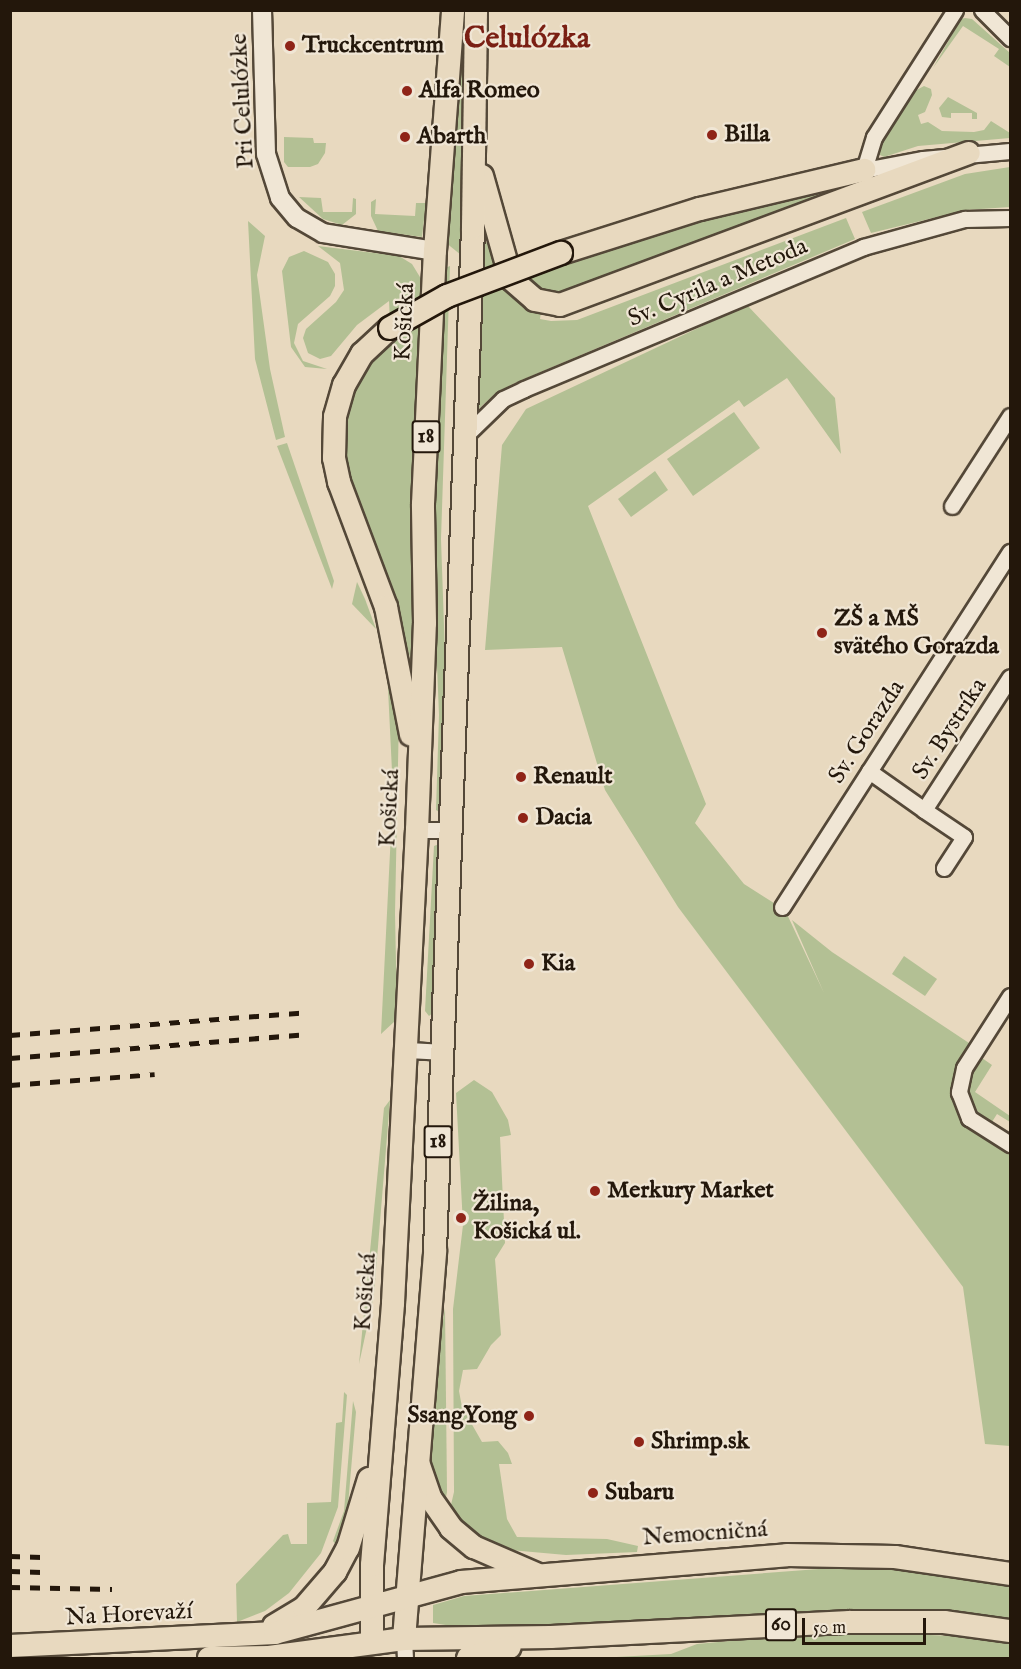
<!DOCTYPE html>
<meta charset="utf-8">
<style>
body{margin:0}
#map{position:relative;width:1021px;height:1669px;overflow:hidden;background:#e8d9bf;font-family:"IM FELL English",serif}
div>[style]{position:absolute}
.green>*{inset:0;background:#b3c094}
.roads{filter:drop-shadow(2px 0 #544838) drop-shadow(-2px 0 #544838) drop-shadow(0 2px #544838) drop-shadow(0 -2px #544838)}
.minor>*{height:15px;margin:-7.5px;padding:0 7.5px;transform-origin:7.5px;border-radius:7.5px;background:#f0e6d5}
.tertiary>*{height:18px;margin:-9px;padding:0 9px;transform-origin:9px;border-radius:9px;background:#f0e6d5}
.primary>*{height:22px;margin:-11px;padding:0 11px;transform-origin:11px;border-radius:11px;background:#e8d9bf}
.rail>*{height:4.5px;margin-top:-2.25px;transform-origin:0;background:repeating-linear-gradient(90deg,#23170b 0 10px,transparent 0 20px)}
.bridges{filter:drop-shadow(2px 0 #23170b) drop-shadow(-2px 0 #23170b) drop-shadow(0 2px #23170b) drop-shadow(0 -2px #23170b)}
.primary-bridge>*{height:22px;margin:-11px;padding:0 11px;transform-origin:11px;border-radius:11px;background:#e8d9bf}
.dots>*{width:16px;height:16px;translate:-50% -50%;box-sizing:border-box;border:3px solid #f0e6d5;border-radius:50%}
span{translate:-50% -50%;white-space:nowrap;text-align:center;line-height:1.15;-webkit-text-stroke:4.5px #f0e6d5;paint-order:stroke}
.shield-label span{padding:2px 4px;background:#f0e6d5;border:2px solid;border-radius:4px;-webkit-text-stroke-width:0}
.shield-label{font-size:22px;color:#23170b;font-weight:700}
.poi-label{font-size:24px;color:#23170b;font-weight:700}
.left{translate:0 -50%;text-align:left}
.right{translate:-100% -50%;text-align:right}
.street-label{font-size:24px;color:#23170b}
.district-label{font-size:30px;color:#7a1f14;font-weight:700}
.frame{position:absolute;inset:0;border:12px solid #23170b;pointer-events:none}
.scale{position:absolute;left:802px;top:1618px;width:124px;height:27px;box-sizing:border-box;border:3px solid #23170b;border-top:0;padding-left:8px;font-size:18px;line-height:21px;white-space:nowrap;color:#23170b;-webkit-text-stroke:4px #f0e6d5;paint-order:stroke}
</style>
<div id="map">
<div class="green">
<div style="clip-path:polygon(965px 18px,972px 19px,1010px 53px,1010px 67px,994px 56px,999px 49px,963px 26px,933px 68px,961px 19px)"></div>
<div style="clip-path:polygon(463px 25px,463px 255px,461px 255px,445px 242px)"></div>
<div style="clip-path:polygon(924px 86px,931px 89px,932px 95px,925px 112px,918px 115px,921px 124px,928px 122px,942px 131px,974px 132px,984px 130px,991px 121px,1010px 133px,1010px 138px,918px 146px,884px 157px,878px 154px,883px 139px,913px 92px)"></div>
<div style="clip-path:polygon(948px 97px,977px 113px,977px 119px,972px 119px,972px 113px,951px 113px,951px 118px,942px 117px,939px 108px)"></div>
<div style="clip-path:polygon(284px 137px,313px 138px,314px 143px,326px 143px,325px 153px,318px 164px,310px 167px,288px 167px,284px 162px)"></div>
<div style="clip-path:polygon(1010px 167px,1010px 207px,966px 210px,871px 233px,862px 212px,965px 174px)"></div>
<div style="clip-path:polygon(836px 187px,839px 196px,567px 298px,542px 293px,528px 279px,565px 263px,699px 221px)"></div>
<div style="clip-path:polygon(299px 197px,321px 198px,323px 212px,352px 212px,353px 198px,356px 199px,356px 214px,342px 225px,323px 219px)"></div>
<div style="clip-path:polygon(376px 199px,375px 214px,415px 216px,416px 203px,426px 203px,422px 237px,378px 231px,371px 216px,371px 202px)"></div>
<div style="clip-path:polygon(846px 218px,855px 239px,517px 382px,497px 392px,475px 412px,483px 235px,514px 299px,541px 312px,540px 319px,551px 321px,577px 320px)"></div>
<div style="clip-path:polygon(248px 221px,265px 236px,257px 275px,270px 369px,285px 437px,276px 440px,255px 359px)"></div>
<div style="clip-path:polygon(318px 246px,399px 256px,412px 264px,423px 282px,414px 669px,345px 463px,344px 431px,350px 397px,369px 361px,386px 345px,391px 345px,389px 301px,357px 325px,331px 356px,320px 359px,308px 353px,303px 338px,306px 329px,336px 302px,344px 290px,340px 263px)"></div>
<div style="clip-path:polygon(304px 251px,328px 262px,335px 274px,335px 286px,330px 296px,298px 324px,294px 343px,303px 361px,327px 369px,305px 367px,291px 347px,282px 271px,289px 257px)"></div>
<div style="clip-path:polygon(450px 266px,441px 539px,447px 713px,443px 810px,439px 812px,436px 810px,439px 715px,432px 544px,445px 268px)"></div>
<div style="clip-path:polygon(747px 305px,835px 398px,841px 454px,787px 378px,744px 407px,739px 400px,588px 506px,706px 804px,695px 823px,744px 884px,785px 910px,824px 993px,792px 920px,832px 952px,972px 1045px,953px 1078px,957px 1103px,1010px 1151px,1010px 1446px,985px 1444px,963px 1287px,678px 907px,605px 790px,562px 647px,485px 650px,502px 445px,526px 409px)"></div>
<div style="clip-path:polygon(734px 412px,760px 448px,693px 496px,667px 459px)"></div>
<div style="clip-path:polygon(287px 443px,334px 581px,332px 589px,277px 446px)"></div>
<div style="clip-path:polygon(655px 471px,668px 490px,631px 517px,618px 499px)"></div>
<div style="clip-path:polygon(357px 582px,365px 599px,376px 629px,352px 604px)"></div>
<div style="clip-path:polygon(387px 668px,399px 715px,395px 914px,397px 1011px,395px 1021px,381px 1034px,393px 792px)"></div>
<div style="clip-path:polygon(439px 844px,434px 1012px,429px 1016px,425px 1011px,434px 846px)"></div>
<div style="clip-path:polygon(904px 956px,937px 979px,925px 996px,892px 974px)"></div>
<div style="clip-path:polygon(982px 1058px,992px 1065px,975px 1092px,1010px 1116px,1010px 1122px,997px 1114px,990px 1125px,972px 1106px,966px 1087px,969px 1072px,977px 1059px)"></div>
<div style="clip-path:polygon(474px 1080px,492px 1092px,508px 1120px,511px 1135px,500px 1137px,505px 1243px,495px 1259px,501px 1335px,491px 1345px,477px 1369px,463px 1370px,459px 1391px,462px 1407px,482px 1442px,498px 1441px,508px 1453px,512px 1464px,499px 1464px,507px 1519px,517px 1537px,607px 1539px,638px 1546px,637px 1552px,566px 1555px,510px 1550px,480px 1536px,450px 1509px,454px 1492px,453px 1309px,463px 1225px,456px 1093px)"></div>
<div style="clip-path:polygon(390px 1100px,374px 1295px,359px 1364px,384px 1108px)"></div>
<div style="clip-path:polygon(445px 1308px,447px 1492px,445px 1502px,436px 1485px,430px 1456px,435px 1366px)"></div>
<div style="clip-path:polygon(344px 1392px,347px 1395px,338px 1507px,321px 1553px,289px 1593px,265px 1611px,237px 1622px,236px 1584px,283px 1535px,288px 1534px,291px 1544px,307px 1544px,307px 1503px,331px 1502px,336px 1423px,342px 1422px)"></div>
<div style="clip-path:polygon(353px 1401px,356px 1412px,348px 1505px,336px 1545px,333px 1541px,344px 1511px)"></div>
<div style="clip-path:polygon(872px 1565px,1010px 1585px,1010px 1622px,471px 1629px,433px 1623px,433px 1605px,464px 1596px)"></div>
<div style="clip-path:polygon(861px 1632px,976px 1637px,1010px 1643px,1010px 1658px,598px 1658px,671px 1654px,697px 1644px,784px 1636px)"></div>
</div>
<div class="roads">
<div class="minor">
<div style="left:955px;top:10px;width:151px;rotate:122.5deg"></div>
<div style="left:874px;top:137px;width:34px;rotate:107deg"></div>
<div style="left:864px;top:170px;width:60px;rotate:-10.6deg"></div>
<div style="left:923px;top:159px;width:87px;rotate:-5.3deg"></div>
<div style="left:982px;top:10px;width:40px;rotate:45deg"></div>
<div style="left:464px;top:437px;width:54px;rotate:-44.3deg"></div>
<div style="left:503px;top:399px;width:23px;rotate:-25deg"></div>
<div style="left:524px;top:389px;width:368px;rotate:-22.7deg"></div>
<div style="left:863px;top:247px;width:106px;rotate:-15.4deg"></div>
<div style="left:965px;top:219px;width:45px;rotate:-1.3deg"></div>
<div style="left:952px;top:506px;width:107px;rotate:-57.2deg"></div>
<div style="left:869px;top:771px;width:67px;rotate:35.3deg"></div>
<div style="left:924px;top:810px;width:158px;rotate:-57.1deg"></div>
<div style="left:924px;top:810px;width:48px;rotate:34deg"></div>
<div style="left:964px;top:837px;width:37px;rotate:123deg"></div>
<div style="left:417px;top:830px;width:35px"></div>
<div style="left:782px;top:907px;width:422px;rotate:-57.3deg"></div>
<div style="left:1010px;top:996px;width:85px;rotate:122.6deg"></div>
<div style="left:964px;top:1068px;width:25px;rotate:102deg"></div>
<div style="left:959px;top:1092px;width:28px;rotate:69deg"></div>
<div style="left:969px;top:1118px;width:49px;rotate:32.4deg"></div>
<div style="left:406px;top:1050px;width:36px;rotate:3deg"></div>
<div style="left:404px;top:1639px;width:19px;rotate:87deg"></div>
</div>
<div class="tertiary">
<div style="left:262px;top:10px;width:144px;rotate:88.4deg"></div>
<div style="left:266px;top:154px;width:46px;rotate:72.3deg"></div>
<div style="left:280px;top:198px;width:26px;rotate:50deg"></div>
<div style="left:297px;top:218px;width:30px;rotate:30deg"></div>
<div style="left:323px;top:233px;width:113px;rotate:9.1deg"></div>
</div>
<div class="primary">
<div style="left:482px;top:176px;width:107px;rotate:74.3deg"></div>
<div style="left:511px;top:279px;width:32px;rotate:41deg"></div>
<div style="left:535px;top:300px;width:25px;rotate:11deg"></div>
<div style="left:560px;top:305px;width:436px;rotate:-20.4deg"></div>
<div style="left:561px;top:253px;width:146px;rotate:-17.6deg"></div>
<div style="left:700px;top:209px;width:169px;rotate:-13.4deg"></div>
<div style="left:390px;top:328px;width:38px;rotate:137deg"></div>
<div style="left:362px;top:354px;width:36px;rotate:120deg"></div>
<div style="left:344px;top:385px;width:33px;rotate:106deg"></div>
<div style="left:335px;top:417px;width:41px;rotate:91.4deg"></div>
<div style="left:334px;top:458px;width:25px;rotate:78deg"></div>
<div style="left:339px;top:482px;width:134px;rotate:69.4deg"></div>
<div style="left:386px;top:607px;width:130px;rotate:78.9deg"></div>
<div style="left:419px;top:1465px;width:36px;rotate:71deg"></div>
<div style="left:431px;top:1499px;width:35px;rotate:55deg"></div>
<div style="left:451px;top:1528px;width:30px;rotate:40deg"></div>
<div style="left:474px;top:1547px;width:68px;rotate:23.5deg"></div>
<div style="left:274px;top:1626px;width:35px;rotate:-31deg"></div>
<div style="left:304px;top:1608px;width:48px;rotate:-49.3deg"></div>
<div style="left:335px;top:1572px;width:27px;rotate:-62deg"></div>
<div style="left:348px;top:1548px;width:72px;rotate:-73.1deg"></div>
<div style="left:404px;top:1639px;width:390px;rotate:-85.4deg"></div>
<div style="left:435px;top:1250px;width:1024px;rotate:-87.87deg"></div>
<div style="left:473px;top:227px;width:217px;rotate:-89.2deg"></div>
<div style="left:372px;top:1642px;width:77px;rotate:-90deg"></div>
<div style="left:372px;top:1565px;width:263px;rotate:-85.4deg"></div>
<div style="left:393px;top:1303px;width:474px;rotate:-87.1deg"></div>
<div style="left:417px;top:830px;width:207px;rotate:-87.8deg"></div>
<div style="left:425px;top:623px;width:119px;rotate:-91deg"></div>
<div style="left:423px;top:504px;width:253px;rotate:-87.3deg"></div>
<div style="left:435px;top:251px;width:242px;rotate:-85.7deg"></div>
<div style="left:10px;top:1646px;width:265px;rotate:-2.8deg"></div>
<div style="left:275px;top:1633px;width:193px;rotate:-15.3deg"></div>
<div style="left:461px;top:1582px;width:327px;rotate:-4.7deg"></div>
<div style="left:787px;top:1555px;width:108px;rotate:1.1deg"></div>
<div style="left:895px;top:1557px;width:116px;rotate:8.4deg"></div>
<div style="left:209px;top:1658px;width:60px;rotate:-1deg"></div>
<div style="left:269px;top:1657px;width:136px;rotate:-7.6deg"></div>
<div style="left:404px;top:1639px;width:147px;rotate:-0.8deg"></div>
<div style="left:551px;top:1637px;width:299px;rotate:-2.9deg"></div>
<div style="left:850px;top:1622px;width:94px"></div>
<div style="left:944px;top:1622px;width:67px;rotate:7.8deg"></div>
<div style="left:468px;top:1658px;width:43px;rotate:-14.7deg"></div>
</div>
</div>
<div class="rail">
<div style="left:10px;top:1035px;width:298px;rotate:-4.4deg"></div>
<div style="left:10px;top:1058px;width:290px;rotate:-4.6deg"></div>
<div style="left:10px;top:1085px;width:145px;rotate:-4.3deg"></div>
<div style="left:10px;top:1556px;width:32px;rotate:2deg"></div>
<div style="left:10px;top:1571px;width:32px;rotate:2deg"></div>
<div style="left:10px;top:1587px;width:102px;rotate:1.1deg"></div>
</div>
<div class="bridges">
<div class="primary-bridge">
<div style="left:390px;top:328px;width:65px;rotate:-29.3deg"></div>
<div style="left:447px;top:296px;width:122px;rotate:-20.7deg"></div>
</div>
</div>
<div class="dots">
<div style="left:290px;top:46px;background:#8f2418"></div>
<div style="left:407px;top:91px;background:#8f2418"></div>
<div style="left:712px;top:135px;background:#8f2418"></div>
<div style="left:405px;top:137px;background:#8f2418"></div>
<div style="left:822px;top:633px;background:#8f2418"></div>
<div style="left:521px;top:777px;background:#8f2418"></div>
<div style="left:523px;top:818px;background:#8f2418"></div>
<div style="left:529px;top:964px;background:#8f2418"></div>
<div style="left:595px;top:1191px;background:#8f2418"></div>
<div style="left:461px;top:1218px;background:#8f2418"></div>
<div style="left:529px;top:1416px;background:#8f2418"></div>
<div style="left:639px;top:1442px;background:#8f2418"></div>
<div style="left:593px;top:1493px;background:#8f2418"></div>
</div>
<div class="shield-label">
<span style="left:426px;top:437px">18</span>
<span style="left:438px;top:1142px">18</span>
<span style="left:781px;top:1625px">60</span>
</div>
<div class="poi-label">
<span class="left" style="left:302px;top:46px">Truckcentrum</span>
<span class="left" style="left:419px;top:91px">Alfa Romeo</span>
<span class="left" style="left:724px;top:135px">Billa</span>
<span class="left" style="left:417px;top:137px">Abarth</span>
<span class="left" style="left:834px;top:633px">ZŠ a MŠ<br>svätého Gorazda</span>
<span class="left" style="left:533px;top:777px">Renault</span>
<span class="left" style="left:535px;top:818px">Dacia</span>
<span class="left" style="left:541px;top:964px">Kia</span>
<span class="left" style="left:607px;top:1191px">Merkury Market</span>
<span class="left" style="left:473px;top:1218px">Žilina,<br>Košická ul.</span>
<span class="right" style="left:517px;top:1416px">SsangYong</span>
<span class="left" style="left:651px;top:1442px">Shrimp.sk</span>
<span class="left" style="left:605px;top:1493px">Subaru</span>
</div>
<div class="street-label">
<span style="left:243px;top:101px;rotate:-93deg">Pri Celulózke</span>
<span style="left:718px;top:283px;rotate:-23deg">Sv. Cyrila a Metoda</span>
<span style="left:405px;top:322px;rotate:-87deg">Košická</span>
<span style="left:950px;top:729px;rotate:-57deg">Sv. Bystríka</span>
<span style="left:867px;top:732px;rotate:-57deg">Sv. Gorazda</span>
<span style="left:390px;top:808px;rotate:-87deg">Košická</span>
<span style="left:366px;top:1292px;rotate:-86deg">Košická</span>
<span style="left:705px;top:1534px;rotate:-4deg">Nemocničná</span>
<span style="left:129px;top:1615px;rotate:-3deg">Na Horevaží</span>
</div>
<div class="district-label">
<span style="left:527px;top:39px">Celulózka</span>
</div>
<div class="frame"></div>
<div class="scale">50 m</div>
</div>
